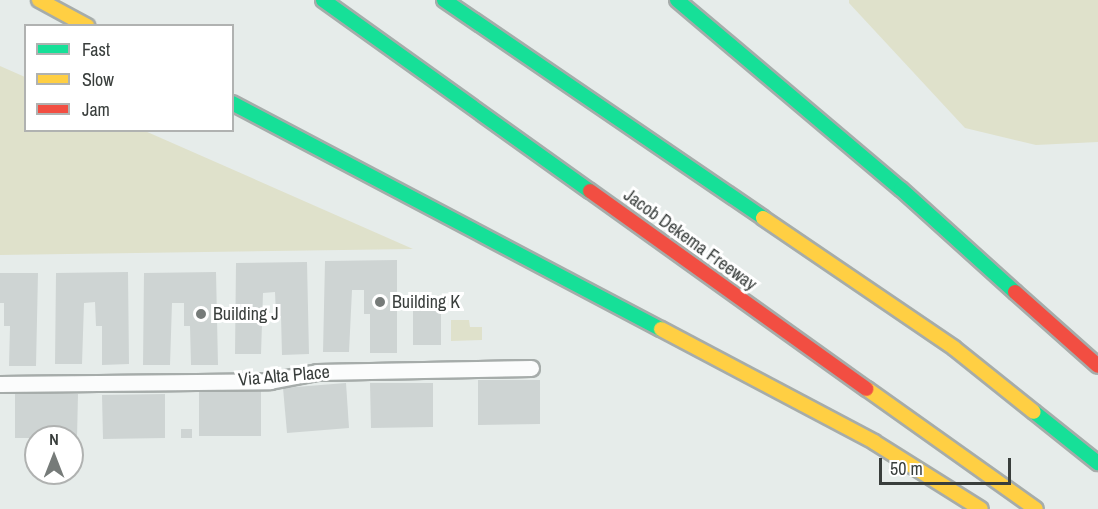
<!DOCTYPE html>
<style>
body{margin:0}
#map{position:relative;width:1098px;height:509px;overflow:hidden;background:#e6ecea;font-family:"Archivo Narrow",sans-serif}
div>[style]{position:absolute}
.green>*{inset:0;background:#dfe1cb}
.building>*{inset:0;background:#ced4d3}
.roads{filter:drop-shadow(2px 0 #a6acaa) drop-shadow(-2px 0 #a6acaa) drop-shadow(0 2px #a6acaa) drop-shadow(0 -2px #a6acaa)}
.street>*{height:15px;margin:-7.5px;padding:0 7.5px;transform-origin:7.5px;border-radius:7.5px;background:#fbfcfc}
.fast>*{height:14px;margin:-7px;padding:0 7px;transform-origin:7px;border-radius:7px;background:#16e098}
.slow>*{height:14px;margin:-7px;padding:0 7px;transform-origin:7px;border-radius:7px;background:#ffcf43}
.jam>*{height:14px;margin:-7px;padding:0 7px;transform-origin:7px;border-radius:7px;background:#f24e42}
.dots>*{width:16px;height:16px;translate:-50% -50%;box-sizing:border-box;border:3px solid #fff;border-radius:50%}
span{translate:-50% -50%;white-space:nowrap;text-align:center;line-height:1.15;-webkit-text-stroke:6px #fff;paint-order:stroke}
.street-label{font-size:18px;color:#393e3c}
.poi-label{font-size:18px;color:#393e3c}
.left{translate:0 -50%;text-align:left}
.legend{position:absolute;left:24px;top:24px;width:210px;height:108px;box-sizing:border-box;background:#fff;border:2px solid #b0b2b1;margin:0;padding:8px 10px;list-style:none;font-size:18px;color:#393e3c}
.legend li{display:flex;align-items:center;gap:12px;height:30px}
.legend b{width:30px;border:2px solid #b0b2b1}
.north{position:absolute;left:24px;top:425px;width:60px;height:60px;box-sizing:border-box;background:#fff;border:2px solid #b0b2b1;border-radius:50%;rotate:0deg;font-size:16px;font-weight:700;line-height:24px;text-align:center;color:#393e3c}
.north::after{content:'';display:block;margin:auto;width:21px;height:27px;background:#767b79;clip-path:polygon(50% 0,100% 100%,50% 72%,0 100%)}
.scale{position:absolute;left:879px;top:458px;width:132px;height:27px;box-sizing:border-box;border:3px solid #393e3c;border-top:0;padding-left:8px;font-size:18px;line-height:21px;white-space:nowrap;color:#393e3c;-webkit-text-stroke:4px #fff;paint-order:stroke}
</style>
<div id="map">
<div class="green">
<div style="clip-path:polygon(849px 0,1098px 0,1098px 142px,1036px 145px,965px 128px,849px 3px)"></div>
<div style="clip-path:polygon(0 66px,25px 77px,26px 130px,145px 131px,413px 249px,0 255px)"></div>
<div style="clip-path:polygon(451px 320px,469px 320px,470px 327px,482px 327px,482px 340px,451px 341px)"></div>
</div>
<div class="building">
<div style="clip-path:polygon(397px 260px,397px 353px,370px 353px,370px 314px,364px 314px,364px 290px,352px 290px,349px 352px,323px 352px,325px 261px)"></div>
<div style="clip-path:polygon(307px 262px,309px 354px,282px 355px,281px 316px,276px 316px,275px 292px,263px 293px,261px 354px,235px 354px,236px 263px)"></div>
<div style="clip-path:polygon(128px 272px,129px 364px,102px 365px,102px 326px,96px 326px,95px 302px,84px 303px,82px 364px,55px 364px,56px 273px)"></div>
<div style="clip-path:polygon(216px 272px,218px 365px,191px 365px,190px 326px,184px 326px,184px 303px,172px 303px,170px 365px,143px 365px,144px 273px)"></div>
<div style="clip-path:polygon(0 273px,38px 273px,36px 366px,9px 366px,10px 326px,4px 326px,4px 303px,0 303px)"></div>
<div style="clip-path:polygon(413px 302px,441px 302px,441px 345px,413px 345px)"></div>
<div style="clip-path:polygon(478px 380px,540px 380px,540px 424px,478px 425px)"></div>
<div style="clip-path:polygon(346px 383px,349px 428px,287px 433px,283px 388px)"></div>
<div style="clip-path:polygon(370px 383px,433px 383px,433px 427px,371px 428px)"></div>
<div style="clip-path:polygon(199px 391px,261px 391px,261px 436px,199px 436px)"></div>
<div style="clip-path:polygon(15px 393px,78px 394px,77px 438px,15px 438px)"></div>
<div style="clip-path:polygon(165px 394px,165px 438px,103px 439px,102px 395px)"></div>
<div style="clip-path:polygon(181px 429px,192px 429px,192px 438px,181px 438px)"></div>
</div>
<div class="roads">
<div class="street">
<div style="left:0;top:384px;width:270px;rotate:-0.6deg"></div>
<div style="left:270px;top:381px;width:48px;rotate:-10.8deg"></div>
<div style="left:317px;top:372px;width:214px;rotate:-1.1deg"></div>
</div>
<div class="fast">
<div style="left:323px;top:0;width:328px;rotate:35.6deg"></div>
<div style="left:444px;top:0;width:386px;rotate:34.3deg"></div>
<div style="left:677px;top:0;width:293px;rotate:40.2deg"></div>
<div style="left:901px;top:189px;width:154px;rotate:42.1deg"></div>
<div style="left:232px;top:103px;width:485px;rotate:27.8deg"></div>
<div style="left:1034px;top:412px;width:82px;rotate:38.6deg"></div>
</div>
<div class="slow">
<div style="left:39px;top:0;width:55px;rotate:28.4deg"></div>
<div style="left:763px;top:218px;width:231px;rotate:34.2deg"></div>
<div style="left:954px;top:348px;width:102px;rotate:38.7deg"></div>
<div style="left:661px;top:329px;width:241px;rotate:27.9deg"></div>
<div style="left:874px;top:442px;width:126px;rotate:32.1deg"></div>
<div style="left:867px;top:389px;width:207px;rotate:35.4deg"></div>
</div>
<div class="jam">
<div style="left:590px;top:191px;width:340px;rotate:35.6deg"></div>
<div style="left:1015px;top:292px;width:111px;rotate:41.7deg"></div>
</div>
</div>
<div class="dots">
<div style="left:380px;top:302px;background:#767b79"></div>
<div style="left:201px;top:314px;background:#767b79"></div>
</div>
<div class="street-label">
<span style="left:690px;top:240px;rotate:36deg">Jacob Dekema Freeway</span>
<span style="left:284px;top:376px;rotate:-5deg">Via Alta Place</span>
</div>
<div class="poi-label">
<span class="left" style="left:392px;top:302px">Building K</span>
<span class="left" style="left:213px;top:314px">Building J</span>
</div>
<ul class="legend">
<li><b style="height:8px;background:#16e098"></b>Fast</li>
<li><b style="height:8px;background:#ffcf43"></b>Slow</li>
<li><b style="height:8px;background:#f24e42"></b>Jam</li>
</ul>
<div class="north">N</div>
<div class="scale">50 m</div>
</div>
